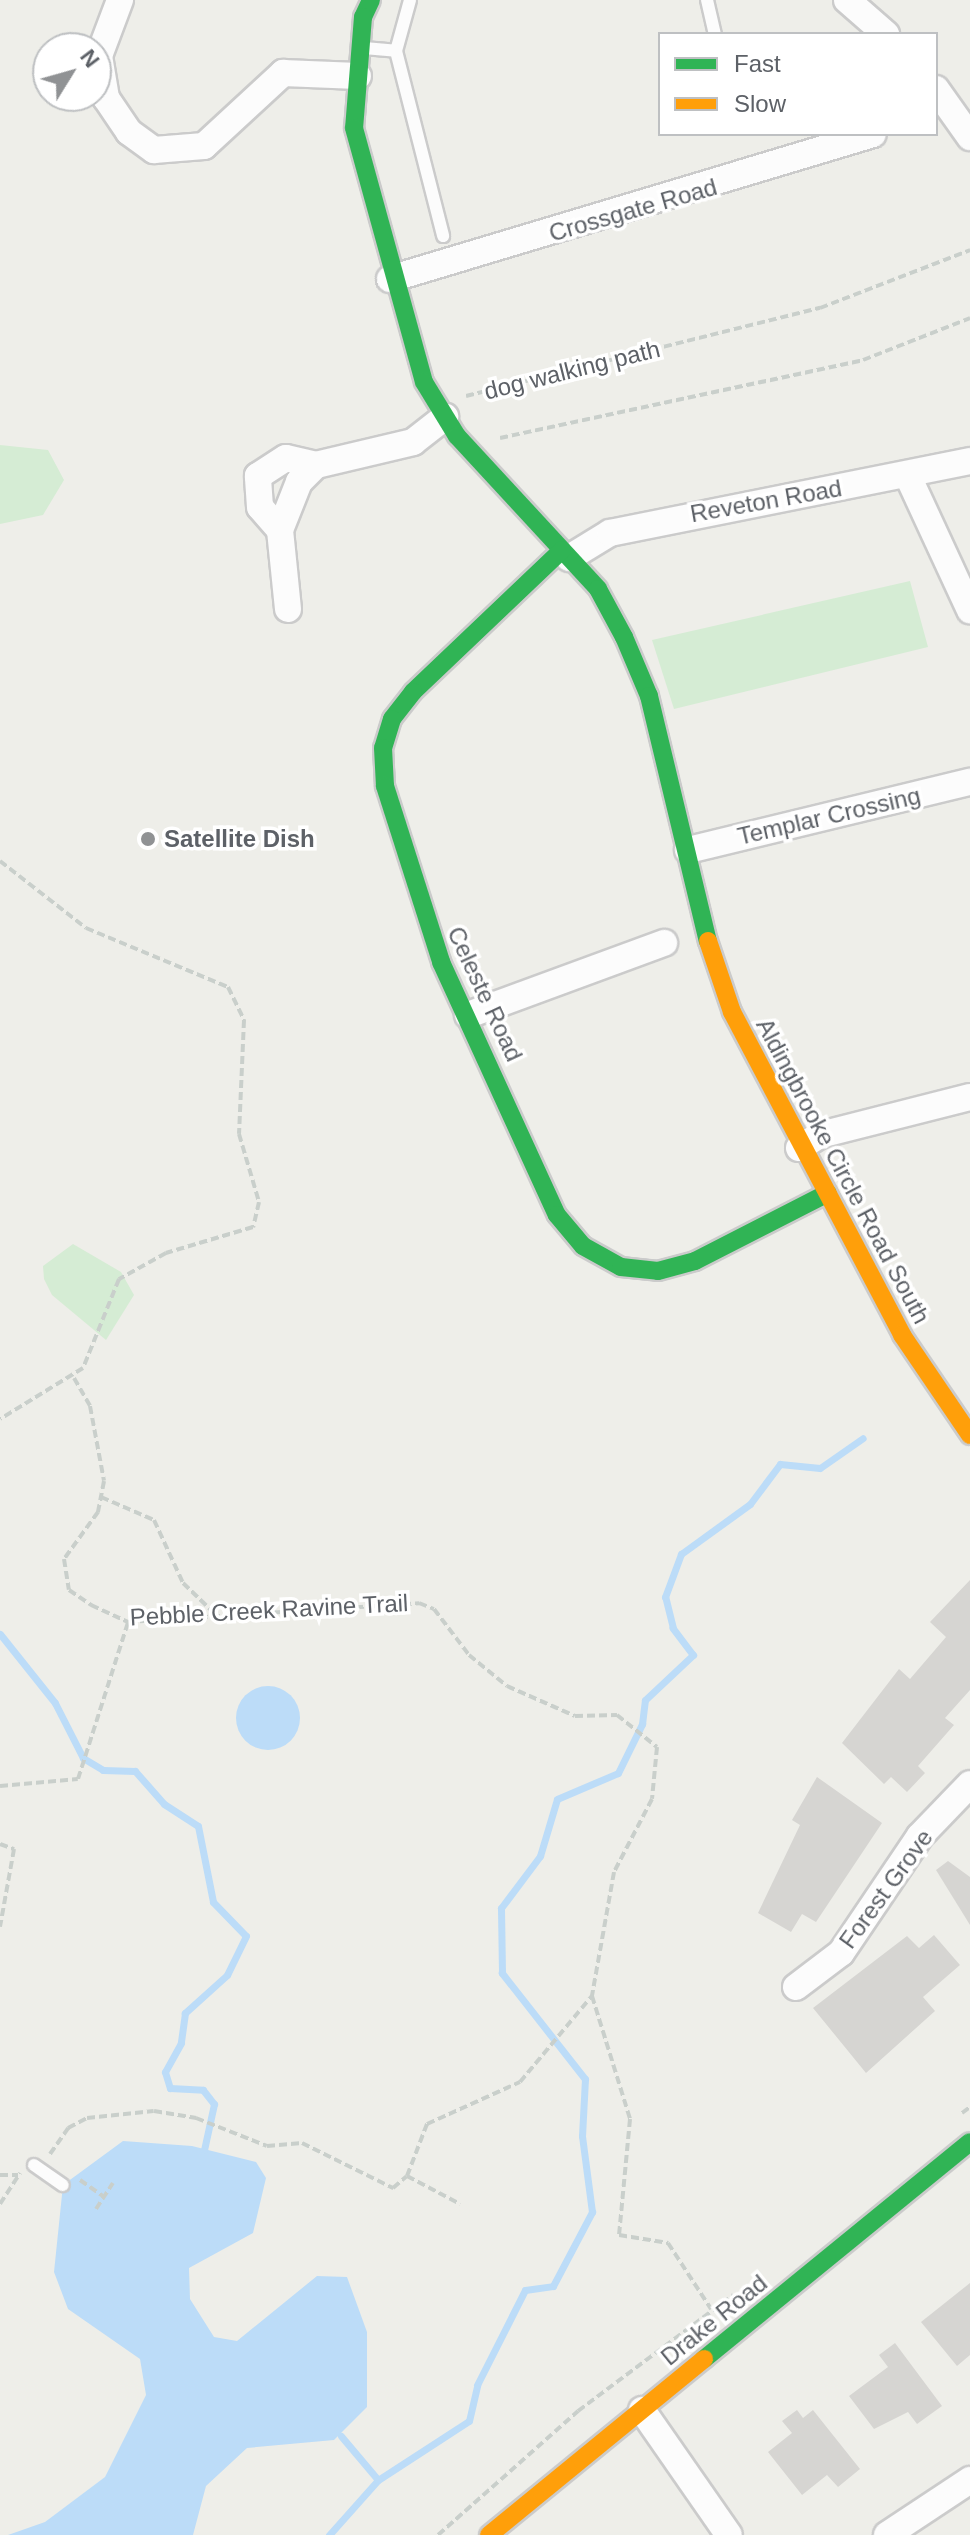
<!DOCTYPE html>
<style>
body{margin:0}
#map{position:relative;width:970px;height:2535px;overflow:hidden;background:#eeeee9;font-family:Helvetica,sans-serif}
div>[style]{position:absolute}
.green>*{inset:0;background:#d5ecd4}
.water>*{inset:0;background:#bcdcf8}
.round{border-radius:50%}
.stream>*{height:7px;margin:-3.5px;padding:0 3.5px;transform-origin:3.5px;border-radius:3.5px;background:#bcdcf8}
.building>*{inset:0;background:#d6d5d2}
.path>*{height:4px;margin-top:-2px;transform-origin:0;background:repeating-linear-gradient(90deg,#c9cfcb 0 8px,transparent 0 12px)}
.roads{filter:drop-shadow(2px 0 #cbcbcb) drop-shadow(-2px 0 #cbcbcb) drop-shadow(0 2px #cbcbcb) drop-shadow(0 -2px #cbcbcb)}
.lane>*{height:12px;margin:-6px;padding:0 6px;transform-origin:6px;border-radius:6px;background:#fcfcfc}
.street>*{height:26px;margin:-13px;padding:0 13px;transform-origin:13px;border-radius:13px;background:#fcfcfc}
.fast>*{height:18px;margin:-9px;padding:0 9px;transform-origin:9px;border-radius:9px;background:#30b455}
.slow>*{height:18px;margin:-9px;padding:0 9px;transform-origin:9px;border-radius:9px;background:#ff9f0a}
.dots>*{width:22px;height:22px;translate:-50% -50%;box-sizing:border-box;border:4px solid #fff;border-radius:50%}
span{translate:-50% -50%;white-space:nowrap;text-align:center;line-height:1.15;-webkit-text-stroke:7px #fff;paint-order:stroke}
.street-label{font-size:24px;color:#5d6167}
.poi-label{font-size:24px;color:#5d6167;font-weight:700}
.left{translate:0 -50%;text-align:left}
.legend{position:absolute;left:658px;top:32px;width:280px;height:104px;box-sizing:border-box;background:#fff;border:2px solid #bec0c2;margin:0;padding:10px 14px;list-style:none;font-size:24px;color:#5d6167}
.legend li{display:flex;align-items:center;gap:16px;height:40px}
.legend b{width:40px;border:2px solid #bec0c2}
.north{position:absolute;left:32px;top:32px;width:80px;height:80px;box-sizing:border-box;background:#fff;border:2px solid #bec0c2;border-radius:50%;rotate:53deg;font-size:22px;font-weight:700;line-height:32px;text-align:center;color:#5d6167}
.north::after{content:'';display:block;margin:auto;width:28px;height:36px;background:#909294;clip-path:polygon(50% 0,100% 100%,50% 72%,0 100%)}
</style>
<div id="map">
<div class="green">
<div style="clip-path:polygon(0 445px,48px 450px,64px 480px,43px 515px,0 524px)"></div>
<div style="clip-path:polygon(910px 581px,928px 647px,674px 709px,652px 640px)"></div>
<div style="clip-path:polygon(73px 1244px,121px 1272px,134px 1295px,106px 1340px,52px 1295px,44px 1279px,43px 1266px)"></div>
</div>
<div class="water">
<div class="round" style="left:236px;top:1686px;width:64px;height:64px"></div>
<div style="clip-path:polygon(123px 2141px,192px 2146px,256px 2162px,266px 2178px,253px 2233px,189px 2268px,190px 2299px,214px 2337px,237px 2341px,317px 2276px,347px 2277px,367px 2332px,367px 2407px,334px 2440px,247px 2448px,206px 2486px,193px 2535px,8px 2535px,45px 2522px,105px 2477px,146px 2395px,140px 2359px,68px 2309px,54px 2272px,63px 2185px)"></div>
</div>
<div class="stream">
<div style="left:0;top:1634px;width:88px;rotate:51.4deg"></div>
<div style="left:55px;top:1703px;width:62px;rotate:63deg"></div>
<div style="left:83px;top:1758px;width:23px;rotate:31deg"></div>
<div style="left:103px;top:1770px;width:32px;rotate:2deg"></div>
<div style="left:135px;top:1771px;width:44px;rotate:48.7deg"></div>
<div style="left:164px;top:1804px;width:40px;rotate:32.9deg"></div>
<div style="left:198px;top:1826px;width:77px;rotate:78.8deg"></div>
<div style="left:213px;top:1902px;width:47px;rotate:45.9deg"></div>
<div style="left:246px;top:1936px;width:43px;rotate:116deg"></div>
<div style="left:227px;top:1975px;width:57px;rotate:137.9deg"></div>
<div style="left:185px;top:2013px;width:30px;rotate:98deg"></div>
<div style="left:181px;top:2043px;width:33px;rotate:119deg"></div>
<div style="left:165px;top:2072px;width:17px;rotate:73deg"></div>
<div style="left:170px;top:2088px;width:33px;rotate:3deg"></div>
<div style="left:203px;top:2090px;width:18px;rotate:52deg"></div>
<div style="left:214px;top:2104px;width:47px;rotate:102.3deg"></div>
<div style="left:341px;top:2436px;width:57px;rotate:49.9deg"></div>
<div style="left:329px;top:2535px;width:74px;rotate:-48.3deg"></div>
<div style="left:378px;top:2480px;width:108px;rotate:-33deg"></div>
<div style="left:469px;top:2421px;width:37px;rotate:-77deg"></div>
<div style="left:477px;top:2385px;width:106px;rotate:-63.2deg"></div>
<div style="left:525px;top:2290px;width:28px;rotate:-8deg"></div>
<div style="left:553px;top:2286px;width:84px;rotate:-62.2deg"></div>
<div style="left:592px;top:2212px;width:77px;rotate:-97.5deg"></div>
<div style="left:582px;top:2136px;width:57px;rotate:-87deg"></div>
<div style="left:585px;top:2079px;width:135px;rotate:-128.1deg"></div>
<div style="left:502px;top:1973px;width:65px;rotate:-90.9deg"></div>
<div style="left:501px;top:1908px;width:65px;rotate:-53.1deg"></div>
<div style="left:540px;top:1856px;width:59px;rotate:-73.4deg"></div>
<div style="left:557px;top:1799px;width:66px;rotate:-23.1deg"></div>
<div style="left:618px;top:1773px;width:55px;rotate:-63.9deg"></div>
<div style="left:642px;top:1724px;width:24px;rotate:-83deg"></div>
<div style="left:645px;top:1700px;width:66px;rotate:-43.2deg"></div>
<div style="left:693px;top:1655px;width:34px;rotate:-127deg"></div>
<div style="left:673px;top:1628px;width:32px;rotate:-104deg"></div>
<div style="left:665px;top:1597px;width:46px;rotate:-69.6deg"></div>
<div style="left:681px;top:1554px;width:85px;rotate:-35.9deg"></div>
<div style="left:750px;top:1504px;width:50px;rotate:-53.1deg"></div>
<div style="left:780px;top:1464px;width:40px;rotate:5.7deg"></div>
<div style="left:820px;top:1468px;width:52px;rotate:-34.9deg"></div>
</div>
<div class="building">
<div style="clip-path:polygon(970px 1580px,970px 1690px,945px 1718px,954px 1725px,918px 1766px,925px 1773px,907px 1792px,891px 1777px,884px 1784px,842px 1743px,899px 1669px,910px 1679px,946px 1637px,930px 1622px)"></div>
<div style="clip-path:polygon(817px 1777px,882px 1823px,816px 1922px,802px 1914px,791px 1932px,758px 1913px,800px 1825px,792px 1820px)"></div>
<div style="clip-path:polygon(948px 1861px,970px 1877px,970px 1925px,936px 1870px)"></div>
<div style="clip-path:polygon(934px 1935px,960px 1965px,923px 1997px,935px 2011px,866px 2073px,813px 2008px,907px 1936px,919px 1948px)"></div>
<div style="clip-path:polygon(970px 2283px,970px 2355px,957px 2366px,921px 2322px)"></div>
<div style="clip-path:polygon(895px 2343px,942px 2406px,917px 2424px,908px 2412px,874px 2429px,849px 2396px,888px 2367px,879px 2355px)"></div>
<div style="clip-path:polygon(797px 2410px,803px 2418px,813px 2410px,860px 2469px,838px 2487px,827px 2475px,802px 2495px,768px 2452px,792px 2433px,782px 2421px)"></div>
</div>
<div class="path">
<div style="left:466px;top:396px;width:365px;rotate:-14deg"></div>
<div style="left:820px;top:308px;width:161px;rotate:-21.1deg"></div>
<div style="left:500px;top:438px;width:371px;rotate:-12.1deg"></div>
<div style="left:863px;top:360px;width:115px;rotate:-21.4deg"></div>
<div style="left:0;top:861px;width:109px;rotate:37.9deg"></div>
<div style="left:86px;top:928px;width:154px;rotate:22.6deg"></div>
<div style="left:228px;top:987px;width:37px;rotate:64deg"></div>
<div style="left:244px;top:1020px;width:114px;rotate:92.5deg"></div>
<div style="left:239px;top:1134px;width:71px;rotate:73.6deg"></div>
<div style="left:259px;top:1202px;width:26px;rotate:103deg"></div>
<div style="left:253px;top:1227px;width:91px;rotate:163.4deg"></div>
<div style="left:166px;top:1253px;width:54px;rotate:151deg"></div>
<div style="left:119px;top:1279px;width:96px;rotate:112deg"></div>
<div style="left:83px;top:1368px;width:97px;rotate:148.4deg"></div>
<div style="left:74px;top:1378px;width:32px;rotate:60deg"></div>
<div style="left:90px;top:1406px;width:76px;rotate:79.4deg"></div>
<div style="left:104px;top:1481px;width:32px;rotate:101deg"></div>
<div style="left:98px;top:1512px;width:58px;rotate:125.9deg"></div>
<div style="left:64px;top:1559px;width:31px;rotate:81deg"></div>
<div style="left:69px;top:1590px;width:27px;rotate:34deg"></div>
<div style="left:91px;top:1605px;width:41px;rotate:24.7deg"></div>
<div style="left:128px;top:1622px;width:292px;rotate:-3.7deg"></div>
<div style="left:419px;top:1603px;width:16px;rotate:22deg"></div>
<div style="left:434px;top:1609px;width:58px;rotate:52.7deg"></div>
<div style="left:469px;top:1655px;width:49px;rotate:39.2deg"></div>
<div style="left:507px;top:1686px;width:74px;rotate:23.8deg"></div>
<div style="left:575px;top:1716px;width:42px;rotate:-1.4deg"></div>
<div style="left:617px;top:1715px;width:51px;rotate:38.7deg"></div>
<div style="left:657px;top:1747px;width:52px;rotate:95.5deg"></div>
<div style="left:652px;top:1799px;width:82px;rotate:117.5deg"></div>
<div style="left:614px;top:1872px;width:126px;rotate:100.1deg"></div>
<div style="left:592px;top:1996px;width:129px;rotate:72.8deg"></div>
<div style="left:630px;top:2119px;width:117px;rotate:95.4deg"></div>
<div style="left:619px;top:2235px;width:50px;rotate:9.3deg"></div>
<div style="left:668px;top:2243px;width:79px;rotate:56.9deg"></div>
<div style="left:101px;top:1497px;width:58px;rotate:23.5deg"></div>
<div style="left:154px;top:1520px;width:69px;rotate:65.3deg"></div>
<div style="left:183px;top:1583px;width:40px;rotate:44deg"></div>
<div style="left:0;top:1786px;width:78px;rotate:-5.1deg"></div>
<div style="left:78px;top:1779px;width:165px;rotate:-72.3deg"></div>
<div style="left:0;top:1844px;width:15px;rotate:20deg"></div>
<div style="left:14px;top:1849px;width:79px;rotate:100.2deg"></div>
<div style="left:962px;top:2113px;width:10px;rotate:-37deg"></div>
<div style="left:50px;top:2154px;width:32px;rotate:-55deg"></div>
<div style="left:68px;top:2128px;width:21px;rotate:-28deg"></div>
<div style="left:87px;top:2118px;width:67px;rotate:-6deg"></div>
<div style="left:154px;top:2111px;width:43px;rotate:9.5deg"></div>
<div style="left:196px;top:2118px;width:76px;rotate:21.5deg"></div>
<div style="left:267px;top:2146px;width:35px;rotate:-5deg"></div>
<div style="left:302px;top:2143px;width:102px;rotate:26.3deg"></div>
<div style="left:393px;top:2188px;width:18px;rotate:-41deg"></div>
<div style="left:407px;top:2176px;width:56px;rotate:-69deg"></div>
<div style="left:427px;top:2124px;width:102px;rotate:-24.3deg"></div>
<div style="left:520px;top:2082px;width:112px;rotate:-50.1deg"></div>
<div style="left:0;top:2175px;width:18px"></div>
<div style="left:407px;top:2176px;width:60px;rotate:27.8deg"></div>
<div style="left:80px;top:2180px;width:29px;rotate:35deg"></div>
<div style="left:0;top:2204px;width:37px;rotate:-57deg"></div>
<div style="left:96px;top:2209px;width:31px;rotate:-57deg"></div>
<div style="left:438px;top:2535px;width:187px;rotate:-41.5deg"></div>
<div style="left:578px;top:2411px;width:194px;rotate:-36.8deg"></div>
</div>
<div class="roads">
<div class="lane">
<div style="left:707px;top:0;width:35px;rotate:77deg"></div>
<div style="left:364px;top:48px;width:32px;rotate:5deg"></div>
<div style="left:396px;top:51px;width:191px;rotate:75.7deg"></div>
<div style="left:396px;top:51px;width:53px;rotate:-74.6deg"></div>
<div style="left:34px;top:2165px;width:35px;rotate:35deg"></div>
</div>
<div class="street">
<div style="left:120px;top:0;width:60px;rotate:110.6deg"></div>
<div style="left:99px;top:56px;width:43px;rotate:80.5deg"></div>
<div style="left:106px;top:98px;width:41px;rotate:55.9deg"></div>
<div style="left:129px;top:132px;width:31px;rotate:36deg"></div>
<div style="left:154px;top:150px;width:50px;rotate:-4.6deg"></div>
<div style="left:204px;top:146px;width:108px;rotate:-42.7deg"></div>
<div style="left:283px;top:73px;width:75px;rotate:2.3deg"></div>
<div style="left:847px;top:0;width:52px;rotate:41.1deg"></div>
<div style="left:936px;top:89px;width:59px;rotate:54.7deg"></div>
<div style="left:390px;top:279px;width:504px;rotate:-16.71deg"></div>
<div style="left:908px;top:476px;width:148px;rotate:65.2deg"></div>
<div style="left:280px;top:530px;width:30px;rotate:-131deg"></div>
<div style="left:260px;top:507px;width:31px;rotate:-94deg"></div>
<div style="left:258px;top:476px;width:33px;rotate:-33deg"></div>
<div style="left:286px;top:458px;width:31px;rotate:13deg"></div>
<div style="left:569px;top:558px;width:48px;rotate:-31.4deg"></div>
<div style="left:610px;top:533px;width:367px;rotate:-11.3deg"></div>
<div style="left:288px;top:609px;width:79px;rotate:-95.8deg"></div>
<div style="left:280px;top:530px;width:52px;rotate:-68.4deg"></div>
<div style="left:299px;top:482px;width:24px;rotate:-45deg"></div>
<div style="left:316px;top:465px;width:100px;rotate:-13.3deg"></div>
<div style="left:413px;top:442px;width:41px;rotate:-38deg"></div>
<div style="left:688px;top:850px;width:290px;rotate:-13.6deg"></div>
<div style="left:468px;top:1015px;width:209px;rotate:-20.2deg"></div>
<div style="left:799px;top:1148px;width:25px;rotate:-32deg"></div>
<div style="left:820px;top:1135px;width:155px;rotate:-14.2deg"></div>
<div style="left:796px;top:1987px;width:56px;rotate:-37.1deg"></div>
<div style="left:841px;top:1953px;width:141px;rotate:-56deg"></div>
<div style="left:920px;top:1836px;width:72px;rotate:-46.1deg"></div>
<div style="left:642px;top:2410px;width:152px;rotate:55.2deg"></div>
<div style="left:887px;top:2535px;width:100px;rotate:-33.5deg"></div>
</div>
<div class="fast">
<div style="left:371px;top:0;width:19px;rotate:115deg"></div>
<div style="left:363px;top:17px;width:111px;rotate:94.6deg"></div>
<div style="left:354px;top:128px;width:263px;rotate:74.6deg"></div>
<div style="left:424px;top:382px;width:63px;rotate:58.6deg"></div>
<div style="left:457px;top:436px;width:208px;rotate:47.3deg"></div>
<div style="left:598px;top:589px;width:55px;rotate:61.6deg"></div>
<div style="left:624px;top:637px;width:64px;rotate:67deg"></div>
<div style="left:649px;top:696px;width:252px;rotate:76.5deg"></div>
<div style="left:562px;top:550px;width:206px;rotate:136.4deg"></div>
<div style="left:413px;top:692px;width:34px;rotate:128deg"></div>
<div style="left:392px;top:719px;width:30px;rotate:107deg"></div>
<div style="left:383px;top:748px;width:38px;rotate:87deg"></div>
<div style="left:385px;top:786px;width:185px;rotate:72.3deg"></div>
<div style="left:441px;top:962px;width:278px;rotate:65.4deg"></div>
<div style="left:557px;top:1215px;width:40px;rotate:50deg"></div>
<div style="left:583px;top:1246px;width:43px;rotate:28.9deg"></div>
<div style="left:621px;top:1267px;width:37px;rotate:6deg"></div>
<div style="left:658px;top:1271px;width:38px;rotate:-15deg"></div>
<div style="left:695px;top:1261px;width:149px;rotate:-27.1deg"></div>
<div style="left:704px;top:2359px;width:343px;rotate:-39.2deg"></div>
</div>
<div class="slow">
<div style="left:708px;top:941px;width:75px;rotate:71.3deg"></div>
<div style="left:732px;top:1012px;width:365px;rotate:62.2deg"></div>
<div style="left:902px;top:1335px;width:121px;rotate:55.8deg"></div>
<div style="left:489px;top:2535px;width:278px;rotate:-39.3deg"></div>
</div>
</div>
<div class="dots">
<div style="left:148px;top:839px;background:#909294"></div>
</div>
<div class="street-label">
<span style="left:633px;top:210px;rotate:-16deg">Crossgate Road</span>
<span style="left:572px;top:370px;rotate:-14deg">dog walking path</span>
<span style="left:766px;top:501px;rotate:-10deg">Reveton Road</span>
<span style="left:829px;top:816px;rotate:-13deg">Templar Crossing</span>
<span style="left:485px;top:994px;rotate:65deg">Celeste Road</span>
<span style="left:843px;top:1171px;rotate:62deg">Aldingbrooke Circle Road South</span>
<span style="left:269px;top:1610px;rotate:-3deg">Pebble Creek Ravine Trail</span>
<span style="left:886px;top:1889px;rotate:-54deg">Forest Grove</span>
<span style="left:714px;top:2320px;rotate:-39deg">Drake Road</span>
</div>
<div class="poi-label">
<span class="left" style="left:164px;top:839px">Satellite Dish</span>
</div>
<ul class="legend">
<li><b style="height:10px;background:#30b455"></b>Fast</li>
<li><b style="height:10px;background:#ff9f0a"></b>Slow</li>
</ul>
<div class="north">N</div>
</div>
